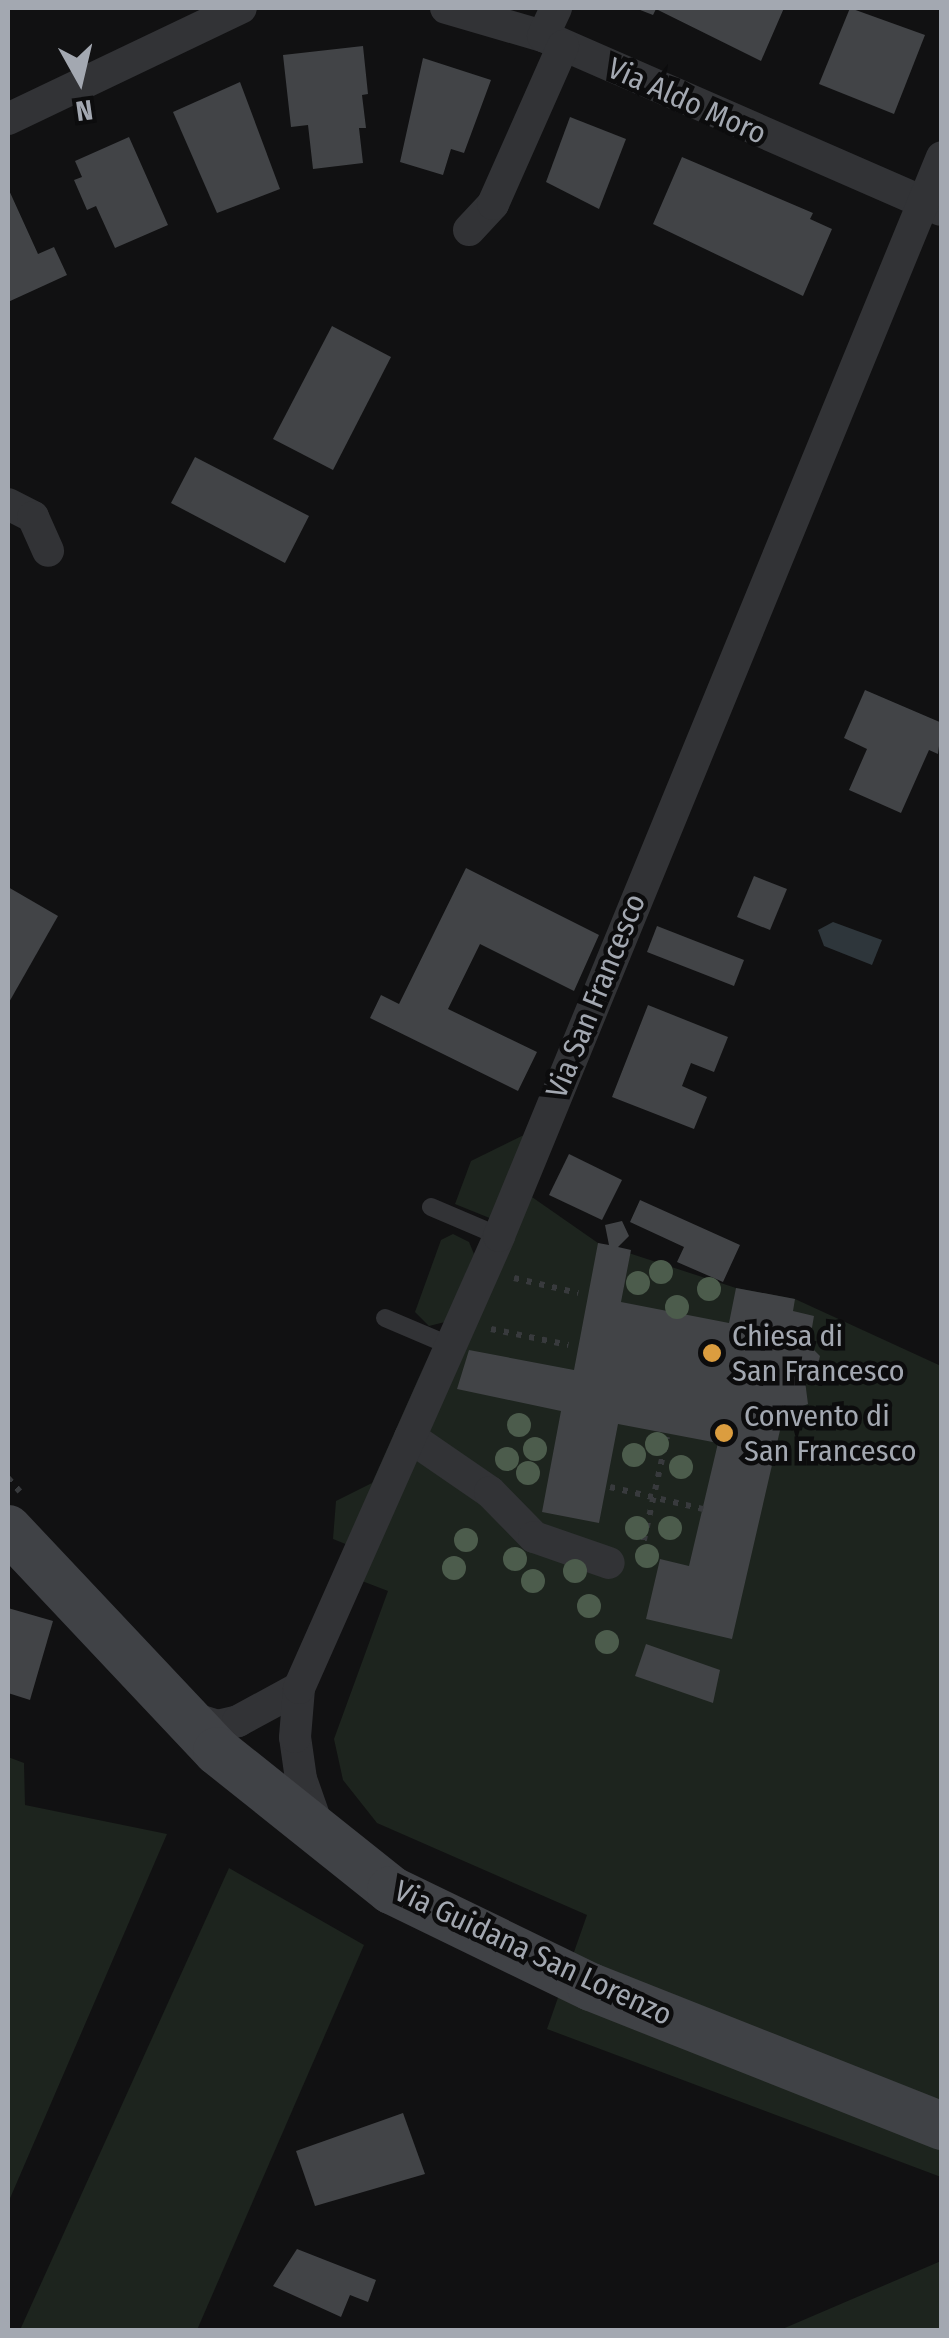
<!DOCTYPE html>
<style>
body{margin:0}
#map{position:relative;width:949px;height:2338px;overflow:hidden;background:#111112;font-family:"Fira Sans Condensed",sans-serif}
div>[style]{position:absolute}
.green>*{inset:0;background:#1d241e}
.water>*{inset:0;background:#2e363b}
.building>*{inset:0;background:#424447}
.path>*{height:6px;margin-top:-3px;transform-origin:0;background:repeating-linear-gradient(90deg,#383a3d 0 5px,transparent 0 13px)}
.lane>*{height:18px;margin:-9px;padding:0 9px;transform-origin:9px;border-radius:9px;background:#323336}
.street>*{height:32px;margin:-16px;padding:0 16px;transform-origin:16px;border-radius:16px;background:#323336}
.secondary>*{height:48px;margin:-24px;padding:0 24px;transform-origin:24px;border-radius:24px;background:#404246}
.trees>*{width:24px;height:24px;margin:-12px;border-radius:50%;background:#4c5c4c}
.dots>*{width:28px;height:28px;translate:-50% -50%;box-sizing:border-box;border:5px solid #0c0c0d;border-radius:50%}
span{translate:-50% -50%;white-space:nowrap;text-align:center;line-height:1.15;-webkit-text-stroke:9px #0c0c0d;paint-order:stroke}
.street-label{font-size:30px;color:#a3a8b1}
.poi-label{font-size:30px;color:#a3a8b1}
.left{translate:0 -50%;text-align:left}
.frame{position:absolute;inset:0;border:10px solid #a3a8b1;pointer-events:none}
.north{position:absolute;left:30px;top:30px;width:100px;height:100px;-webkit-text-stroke:8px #0c0c0d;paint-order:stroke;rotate:172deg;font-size:28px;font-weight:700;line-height:40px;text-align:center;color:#a3a8b1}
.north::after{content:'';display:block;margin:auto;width:35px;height:45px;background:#a3a8b1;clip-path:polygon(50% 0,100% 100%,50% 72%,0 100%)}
</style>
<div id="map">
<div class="green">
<div style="clip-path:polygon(530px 1132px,492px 1219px,455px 1204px,471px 1161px)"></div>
<div style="clip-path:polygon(519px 1188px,598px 1243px,736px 1288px,795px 1299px,941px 1366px,941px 2177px,547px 2029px,587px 1915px,377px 1823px,343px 1780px,334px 1739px,388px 1591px,349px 1576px)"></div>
<div style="clip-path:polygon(453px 1234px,469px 1242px,474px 1254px,445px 1322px,429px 1326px,415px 1312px,441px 1240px)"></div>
<div style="clip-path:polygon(428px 1357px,348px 1545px,333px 1539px,336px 1501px,372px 1483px)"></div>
<div style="clip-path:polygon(8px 1757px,24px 1763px,25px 1805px,167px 1834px,8px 2203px)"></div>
<div style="clip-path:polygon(229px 1868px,364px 1945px,197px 2330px,20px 2330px)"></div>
<div style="clip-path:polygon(941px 2261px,941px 2330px,780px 2330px)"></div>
</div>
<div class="water">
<div style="clip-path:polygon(833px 922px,882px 940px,872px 965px,824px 946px,818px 930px)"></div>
</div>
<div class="building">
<div style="clip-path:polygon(635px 8px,784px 8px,761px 61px,656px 9px,653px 15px)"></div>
<div style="clip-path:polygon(850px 8px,925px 35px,894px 114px,819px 84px)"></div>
<div style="clip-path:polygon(363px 46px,368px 94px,362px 95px,366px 128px,359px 128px,363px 163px,313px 169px,308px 125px,291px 127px,283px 55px)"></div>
<div style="clip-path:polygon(423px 58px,491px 80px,464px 153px,451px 149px,443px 175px,400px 162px)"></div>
<div style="clip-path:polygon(240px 82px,280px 189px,217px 213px,173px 112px)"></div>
<div style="clip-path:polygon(570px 117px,626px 139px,599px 209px,546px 182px)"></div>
<div style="clip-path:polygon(129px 137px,168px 225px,115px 248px,96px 206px,87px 210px,74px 180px,82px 177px,75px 161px)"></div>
<div style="clip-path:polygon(682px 157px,813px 213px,810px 219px,832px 229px,803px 296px,653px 224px)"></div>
<div style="clip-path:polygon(8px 188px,38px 254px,54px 247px,67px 275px,8px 302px)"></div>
<div style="clip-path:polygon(332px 326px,391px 357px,333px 470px,273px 439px)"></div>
<div style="clip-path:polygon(195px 457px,309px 516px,285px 563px,171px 503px)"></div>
<div style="clip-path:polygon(865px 690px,942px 723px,938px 754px,929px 750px,901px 813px,849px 790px,867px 749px,844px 738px)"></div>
<div style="clip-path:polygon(466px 868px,599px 935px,574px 991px,480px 944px,448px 1009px,537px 1052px,518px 1091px,370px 1018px,381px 995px,399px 1004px)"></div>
<div style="clip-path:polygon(754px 876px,787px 889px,770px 930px,737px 917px)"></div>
<div style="clip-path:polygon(8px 887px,58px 916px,8px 1004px)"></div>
<div style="clip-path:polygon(657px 926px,744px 960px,734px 986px,647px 952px)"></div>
<div style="clip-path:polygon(648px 1005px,728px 1037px,714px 1072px,691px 1063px,682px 1086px,707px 1097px,694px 1129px,612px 1097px)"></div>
<div style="clip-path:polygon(569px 1154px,622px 1180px,602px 1220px,549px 1195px)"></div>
<div style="clip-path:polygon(640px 1200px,740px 1245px,723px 1282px,677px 1262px,684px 1247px,630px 1222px)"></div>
<div style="clip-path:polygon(622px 1221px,629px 1236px,618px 1247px,631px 1250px,621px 1302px,729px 1323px,736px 1288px,795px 1299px,793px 1311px,814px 1316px,809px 1345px,820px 1356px,816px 1373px,805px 1381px,808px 1404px,784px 1413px,732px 1639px,646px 1619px,660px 1559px,689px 1566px,718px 1443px,618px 1424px,599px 1523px,542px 1512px,561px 1411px,457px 1389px,469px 1350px,574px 1370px,598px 1243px,609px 1245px,605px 1225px)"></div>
<div style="clip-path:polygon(8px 1608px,53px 1621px,30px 1700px,8px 1693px)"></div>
<div style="clip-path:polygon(646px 1644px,720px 1670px,713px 1703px,635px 1676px)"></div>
<div style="clip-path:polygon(403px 2113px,425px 2174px,315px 2206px,296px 2151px)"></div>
<div style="clip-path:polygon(297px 2249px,376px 2280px,368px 2302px,350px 2295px,341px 2317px,273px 2286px)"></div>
</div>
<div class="path">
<div style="left:514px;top:1278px;width:66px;rotate:13.2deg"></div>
<div style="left:491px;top:1329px;width:79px;rotate:11.7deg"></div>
<div style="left:8px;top:1478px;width:18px;rotate:49deg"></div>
<div style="left:610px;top:1487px;width:96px;rotate:13.3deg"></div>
<div style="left:641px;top:1553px;width:119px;rotate:-77.4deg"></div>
</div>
<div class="lane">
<div style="left:431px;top:1207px;width:74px;rotate:23.1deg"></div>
<div style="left:385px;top:1318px;width:72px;rotate:23deg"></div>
</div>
<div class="street">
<div style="left:446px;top:8px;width:101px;rotate:16.1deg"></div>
<div style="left:543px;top:36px;width:434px;rotate:23.6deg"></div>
<div style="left:543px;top:36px;width:31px;rotate:-65deg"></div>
<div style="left:8px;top:119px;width:258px;rotate:-25.5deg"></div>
<div style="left:469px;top:230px;width:35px;rotate:-47deg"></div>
<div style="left:493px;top:204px;width:173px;rotate:-66.1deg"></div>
<div style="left:8px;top:504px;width:28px;rotate:27deg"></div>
<div style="left:33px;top:517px;width:37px;rotate:66deg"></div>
<div style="left:410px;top:1437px;width:97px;rotate:34.5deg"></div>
<div style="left:490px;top:1492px;width:63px;rotate:45.6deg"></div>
<div style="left:534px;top:1537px;width:79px;rotate:19.1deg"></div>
<div style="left:182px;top:1715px;width:37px;rotate:17deg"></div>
<div style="left:217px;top:1726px;width:22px;rotate:-13deg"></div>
<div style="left:238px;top:1721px;width:69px;rotate:-28.4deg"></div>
<div style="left:320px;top:1833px;width:57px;rotate:-109.4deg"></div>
<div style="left:301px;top:1779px;width:42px;rotate:-98.1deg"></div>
<div style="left:295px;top:1737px;width:49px;rotate:-85.3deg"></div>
<div style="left:299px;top:1688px;width:494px;rotate:-66.1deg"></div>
<div style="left:499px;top:1236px;width:1166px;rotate:-67.68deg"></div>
</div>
<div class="secondary">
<div style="left:8px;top:1529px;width:305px;rotate:46.7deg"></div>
<div style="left:217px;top:1751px;width:223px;rotate:38.6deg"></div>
<div style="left:391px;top:1890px;width:222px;rotate:25.9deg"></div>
<div style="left:591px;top:1987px;width:378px;rotate:21.6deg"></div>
</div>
<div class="trees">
<div style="left:661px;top:1272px"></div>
<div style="left:638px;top:1283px"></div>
<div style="left:709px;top:1289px"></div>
<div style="left:677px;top:1307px"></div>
<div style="left:519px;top:1425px"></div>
<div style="left:657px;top:1444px"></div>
<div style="left:535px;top:1449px"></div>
<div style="left:634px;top:1455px"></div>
<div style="left:507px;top:1459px"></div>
<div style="left:681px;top:1467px"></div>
<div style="left:528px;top:1473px"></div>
<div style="left:637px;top:1528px"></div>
<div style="left:670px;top:1528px"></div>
<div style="left:466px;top:1540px"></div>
<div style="left:647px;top:1556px"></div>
<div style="left:515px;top:1559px"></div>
<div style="left:454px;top:1568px"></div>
<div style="left:575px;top:1571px"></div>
<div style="left:533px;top:1581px"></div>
<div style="left:589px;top:1606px"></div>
<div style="left:607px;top:1642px"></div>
</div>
<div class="dots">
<div style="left:712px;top:1353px;background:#db9d3f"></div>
<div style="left:724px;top:1433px;background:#db9d3f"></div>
</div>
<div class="street-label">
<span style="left:687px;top:101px;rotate:24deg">Via Aldo Moro</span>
<span style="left:596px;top:996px;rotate:-68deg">Via San Francesco</span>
<span style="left:533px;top:1953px;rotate:25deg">Via Guidana San Lorenzo</span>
</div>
<div class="poi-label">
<span class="left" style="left:732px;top:1353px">Chiesa di<br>San Francesco</span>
<span class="left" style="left:744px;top:1433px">Convento di<br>San Francesco</span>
</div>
<div class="frame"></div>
<div class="north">N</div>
</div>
